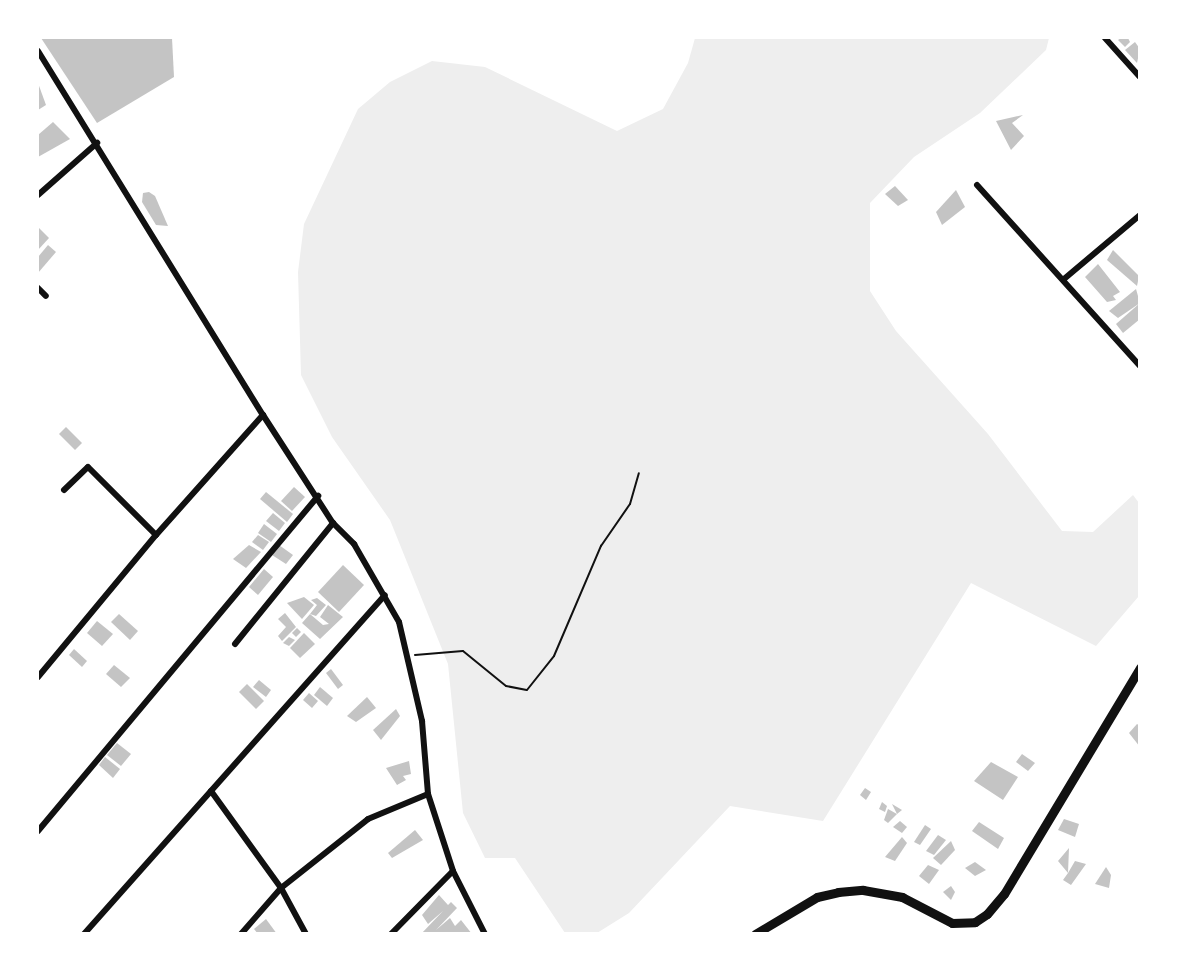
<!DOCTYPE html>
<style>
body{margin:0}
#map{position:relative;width:1177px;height:971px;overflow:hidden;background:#fff;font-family:Rubik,sans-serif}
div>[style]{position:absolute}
.green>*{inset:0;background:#eee}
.building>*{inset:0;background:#c4c4c4}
.path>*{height:2px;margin:-1px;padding:0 1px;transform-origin:1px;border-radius:1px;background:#111}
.minor>*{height:6px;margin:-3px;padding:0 3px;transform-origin:3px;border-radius:3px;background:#111}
.tertiary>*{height:9px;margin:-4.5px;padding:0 4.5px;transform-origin:4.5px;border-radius:4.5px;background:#111}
span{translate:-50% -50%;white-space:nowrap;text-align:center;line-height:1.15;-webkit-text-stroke:4.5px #fff;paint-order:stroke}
.frame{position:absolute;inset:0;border:39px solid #fff;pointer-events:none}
</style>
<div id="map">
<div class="green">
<div style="clip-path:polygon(695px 38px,1049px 38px,1046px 50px,980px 113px,914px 157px,870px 203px,870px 291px,896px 331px,988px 434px,1062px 531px,1093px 532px,1133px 495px,1139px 503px,1139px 596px,1096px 646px,971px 583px,823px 821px,730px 806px,629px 913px,597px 933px,565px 933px,515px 858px,485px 858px,463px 813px,448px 664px,390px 520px,332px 437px,301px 375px,298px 272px,304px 224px,358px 109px,390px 82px,432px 61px,485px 67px,617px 131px,663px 109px,688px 63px)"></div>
</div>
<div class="building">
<div style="clip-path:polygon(41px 38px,172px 38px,174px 77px,97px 123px)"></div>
<div style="clip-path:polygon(1121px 38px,1128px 38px,1130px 42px,1125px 47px,1118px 40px)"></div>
<div style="clip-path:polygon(1135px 42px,1140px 49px,1137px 63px,1125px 50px)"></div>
<div style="clip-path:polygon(38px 83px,46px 105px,38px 110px)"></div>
<div style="clip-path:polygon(1023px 115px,1012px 123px,1024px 136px,1011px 150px,996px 121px)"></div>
<div style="clip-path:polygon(53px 122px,70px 139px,38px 157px,38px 135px)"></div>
<div style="clip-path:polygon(895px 186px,908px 200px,898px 206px,885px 194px)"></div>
<div style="clip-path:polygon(956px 190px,965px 207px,942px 225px,936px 212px)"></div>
<div style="clip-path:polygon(149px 192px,155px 196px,168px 226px,156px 225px,142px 202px,143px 193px)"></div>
<div style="clip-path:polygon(38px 227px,49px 238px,38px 250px)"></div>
<div style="clip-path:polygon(48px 245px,56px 252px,38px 273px,38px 257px)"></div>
<div style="clip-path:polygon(1113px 250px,1139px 276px,1137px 286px,1107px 260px)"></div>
<div style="clip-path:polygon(1098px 264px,1120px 292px,1113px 296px,1116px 300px,1107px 302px,1085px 277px)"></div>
<div style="clip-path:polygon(1136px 289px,1140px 303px,1118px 318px,1109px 311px)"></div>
<div style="clip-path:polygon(1140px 303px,1140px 319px,1123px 333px,1116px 324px)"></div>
<div style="clip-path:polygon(66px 427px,82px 443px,75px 450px,59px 434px)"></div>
<div style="clip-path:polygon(294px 487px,305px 497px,292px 511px,281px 501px)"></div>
<div style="clip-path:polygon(266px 492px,293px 514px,287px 522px,260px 499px)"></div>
<div style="clip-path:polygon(273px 513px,285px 523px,279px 531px,266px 521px)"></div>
<div style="clip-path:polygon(264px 524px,277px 534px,271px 542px,258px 533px)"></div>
<div style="clip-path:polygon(258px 535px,269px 542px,263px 550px,252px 542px)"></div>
<div style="clip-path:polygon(249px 545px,261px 552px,246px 568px,233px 559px)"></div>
<div style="clip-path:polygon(279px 545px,293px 555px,286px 564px,272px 555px)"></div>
<div style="clip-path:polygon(343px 565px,364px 585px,339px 612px,318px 592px)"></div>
<div style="clip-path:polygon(264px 569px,273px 577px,258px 595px,249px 587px)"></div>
<div style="clip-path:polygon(304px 597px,314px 605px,302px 619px,287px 603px)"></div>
<div style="clip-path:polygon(317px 598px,326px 605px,316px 616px,310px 614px,317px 605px,311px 600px)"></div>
<div style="clip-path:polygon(328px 605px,343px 617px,320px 639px,302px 623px,310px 614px,323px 625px,329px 624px,320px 617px)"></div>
<div style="clip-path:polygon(285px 613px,296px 627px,282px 641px,278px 636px,286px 627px,278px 619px)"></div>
<div style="clip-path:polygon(119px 614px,138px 631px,130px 640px,111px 622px)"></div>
<div style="clip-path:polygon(97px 621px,113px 634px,102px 646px,87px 633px)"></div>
<div style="clip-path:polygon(297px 628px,301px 632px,296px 637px,292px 633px)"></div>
<div style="clip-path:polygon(304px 633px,315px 644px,300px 658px,290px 648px)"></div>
<div style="clip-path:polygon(289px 637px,295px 640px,289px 646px,283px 643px)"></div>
<div style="clip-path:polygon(74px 649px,87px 661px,82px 667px,69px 655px)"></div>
<div style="clip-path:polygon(114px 665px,130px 678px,121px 687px,106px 674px)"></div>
<div style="clip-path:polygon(331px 669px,343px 685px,338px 689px,326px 673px)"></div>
<div style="clip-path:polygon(259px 680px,271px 690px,266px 697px,253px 687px)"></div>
<div style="clip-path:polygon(247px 684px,264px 701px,256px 709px,239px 692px)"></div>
<div style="clip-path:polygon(320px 687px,333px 698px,327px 706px,314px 695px)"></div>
<div style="clip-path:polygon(309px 693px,318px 701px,312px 708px,303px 700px)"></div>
<div style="clip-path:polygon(367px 697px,376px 708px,356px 722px,347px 716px)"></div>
<div style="clip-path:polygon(396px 709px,400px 716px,381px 740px,373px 730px)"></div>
<div style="clip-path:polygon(1137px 724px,1140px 726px,1140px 747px,1129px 733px)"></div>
<div style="clip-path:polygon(117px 743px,131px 754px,121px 766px,107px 755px)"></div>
<div style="clip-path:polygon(1022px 754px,1035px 763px,1028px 771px,1016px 762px)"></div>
<div style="clip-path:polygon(105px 757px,120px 769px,113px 778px,99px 765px)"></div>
<div style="clip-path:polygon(409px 761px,411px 774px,403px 776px,406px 780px,397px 785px,386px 768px)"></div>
<div style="clip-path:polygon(991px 762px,1018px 777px,1003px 800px,974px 781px)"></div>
<div style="clip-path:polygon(865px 788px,871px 792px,866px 800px,860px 795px)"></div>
<div style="clip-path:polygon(882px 802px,887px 806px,885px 812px,879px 809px)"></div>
<div style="clip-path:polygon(892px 804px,902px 810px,897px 814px)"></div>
<div style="clip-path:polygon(888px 809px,897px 814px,888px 823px,884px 820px)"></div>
<div style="clip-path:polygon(1064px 819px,1079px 824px,1075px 837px,1058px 830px)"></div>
<div style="clip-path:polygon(900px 821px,907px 827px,902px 833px,893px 827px)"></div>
<div style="clip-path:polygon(979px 822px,1004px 838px,998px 849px,972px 831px)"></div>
<div style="clip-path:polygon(925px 825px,931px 829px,920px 845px,914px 842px)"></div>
<div style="clip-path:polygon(415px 830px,423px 840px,392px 858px,388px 853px)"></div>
<div style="clip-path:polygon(938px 835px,946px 840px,934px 855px,926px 851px)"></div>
<div style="clip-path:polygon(902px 837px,907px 843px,895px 861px,885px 857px)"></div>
<div style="clip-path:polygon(951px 841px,955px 850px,941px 865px,933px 858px)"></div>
<div style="clip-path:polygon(1069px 848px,1068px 873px,1075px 861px,1086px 864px,1071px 885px,1063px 880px,1068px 873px,1058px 861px)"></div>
<div style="clip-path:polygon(975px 862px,986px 870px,975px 876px,965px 868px)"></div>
<div style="clip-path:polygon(928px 865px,939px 870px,929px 884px,919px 876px)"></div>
<div style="clip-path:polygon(1106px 867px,1111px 875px,1109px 888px,1095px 884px)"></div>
<div style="clip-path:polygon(951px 886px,955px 892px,951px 900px,943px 892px)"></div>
<div style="clip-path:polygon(439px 895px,448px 905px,451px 902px,457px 908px,436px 930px,450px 918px,455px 926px,461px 920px,472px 934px,421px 934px,443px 911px,428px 924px,422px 915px)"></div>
<div style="clip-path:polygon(266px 919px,277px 934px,258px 934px,254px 929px)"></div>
</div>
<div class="path">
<div style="left:415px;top:655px;width:48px;rotate:-4.8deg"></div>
<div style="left:463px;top:651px;width:55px;rotate:39.1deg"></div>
<div style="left:506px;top:686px;width:21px;rotate:11deg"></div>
<div style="left:527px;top:690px;width:43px;rotate:-51.5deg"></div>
<div style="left:554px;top:656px;width:120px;rotate:-66.9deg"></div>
<div style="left:601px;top:546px;width:51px;rotate:-55.4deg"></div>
<div style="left:630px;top:504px;width:32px;rotate:-74deg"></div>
</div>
<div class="minor">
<div style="left:1105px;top:38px;width:52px;rotate:48.1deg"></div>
<div style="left:38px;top:51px;width:428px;rotate:58.3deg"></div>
<div style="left:263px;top:415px;width:129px;rotate:57.1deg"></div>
<div style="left:333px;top:523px;width:30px;rotate:45deg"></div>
<div style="left:354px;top:544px;width:90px;rotate:60deg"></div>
<div style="left:399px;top:622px;width:102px;rotate:76.9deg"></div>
<div style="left:422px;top:721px;width:73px;rotate:85.3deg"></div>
<div style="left:428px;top:794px;width:81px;rotate:72deg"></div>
<div style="left:453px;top:871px;width:71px;rotate:63.1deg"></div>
<div style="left:977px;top:185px;width:244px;rotate:48deg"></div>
<div style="left:38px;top:195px;width:79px;rotate:-41.4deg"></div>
<div style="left:1064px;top:279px;width:99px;rotate:-40.1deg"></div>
<div style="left:38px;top:288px;width:11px;rotate:45deg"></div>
<div style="left:64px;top:490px;width:33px;rotate:-44deg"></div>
<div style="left:88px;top:467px;width:96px;rotate:45deg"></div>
<div style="left:235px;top:644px;width:156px;rotate:-51deg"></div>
<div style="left:38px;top:677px;width:185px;rotate:-50.3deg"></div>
<div style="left:156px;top:535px;width:161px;rotate:-48.3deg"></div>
<div style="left:211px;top:791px;width:120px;rotate:54.2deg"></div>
<div style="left:281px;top:888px;width:52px;rotate:61.5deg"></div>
<div style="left:38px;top:831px;width:437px;rotate:-50.1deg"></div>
<div style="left:84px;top:934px;width:453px;rotate:-48.4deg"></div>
<div style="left:241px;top:934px;width:61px;rotate:-49deg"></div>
<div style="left:281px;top:888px;width:111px;rotate:-38.4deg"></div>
<div style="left:368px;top:819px;width:65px;rotate:-22.6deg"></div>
<div style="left:391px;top:934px;width:88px;rotate:-45.5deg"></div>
</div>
<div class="tertiary">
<div style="left:755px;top:934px;width:72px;rotate:-30.8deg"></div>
<div style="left:817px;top:897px;width:22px;rotate:-13deg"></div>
<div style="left:838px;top:892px;width:25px;rotate:-5deg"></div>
<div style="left:863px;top:890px;width:40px;rotate:10deg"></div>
<div style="left:902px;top:897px;width:56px;rotate:27.5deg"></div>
<div style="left:952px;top:923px;width:23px;rotate:-2deg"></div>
<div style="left:975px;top:922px;width:14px;rotate:-34deg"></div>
<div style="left:987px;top:914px;width:26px;rotate:-50deg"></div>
<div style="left:1004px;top:894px;width:264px;rotate:-59deg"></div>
</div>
<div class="frame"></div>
</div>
